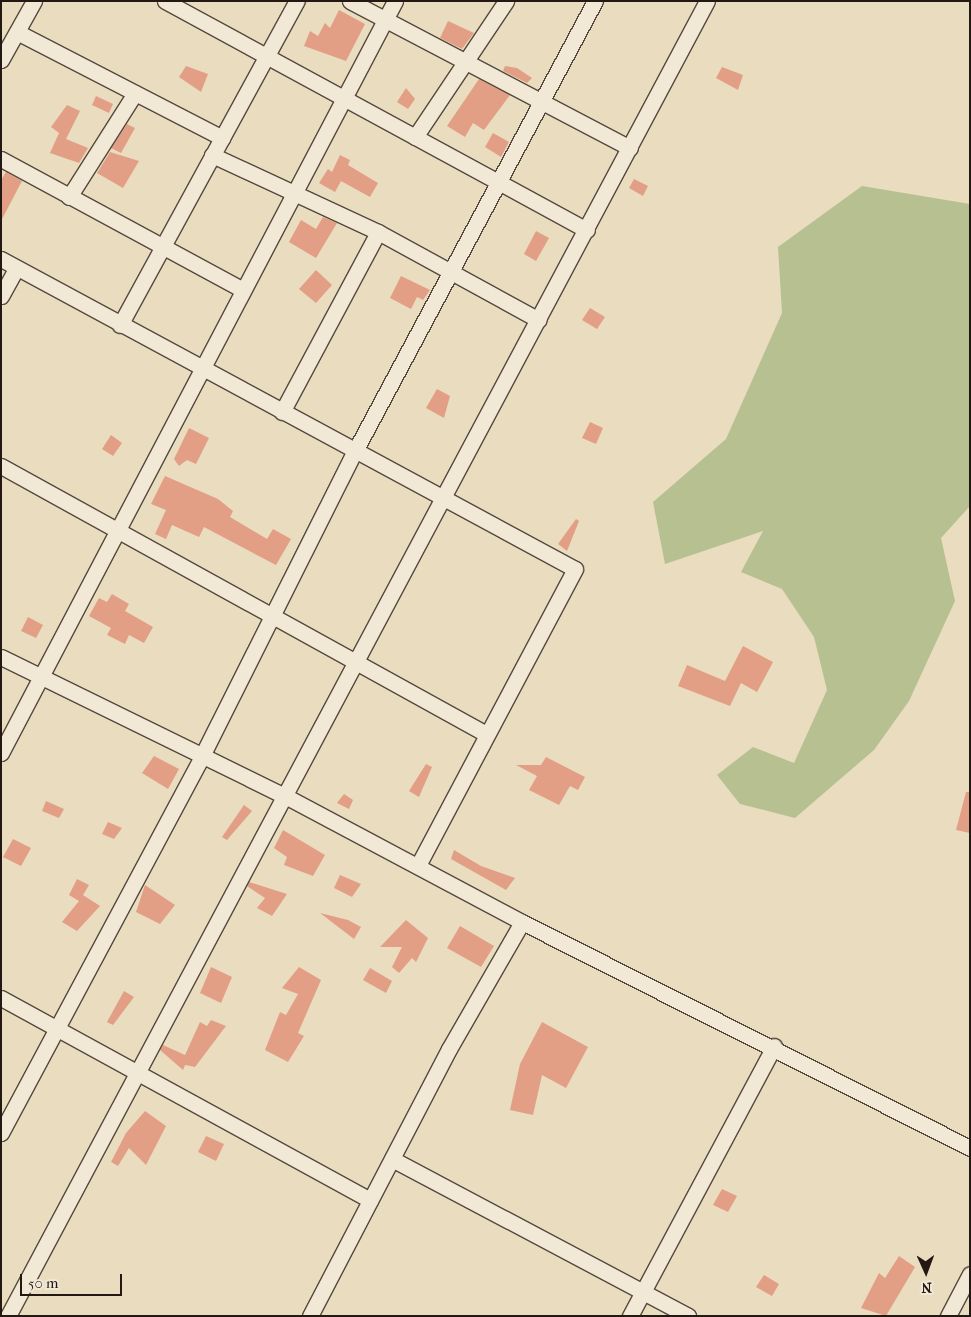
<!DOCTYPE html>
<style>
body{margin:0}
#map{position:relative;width:971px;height:1317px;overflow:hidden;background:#e9dcbf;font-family:"IM FELL French Canon",serif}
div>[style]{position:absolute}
.green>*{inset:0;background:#b7c091}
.building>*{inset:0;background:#e29f86}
.roads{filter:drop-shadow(1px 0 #55493e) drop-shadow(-1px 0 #55493e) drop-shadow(0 1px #55493e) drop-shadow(0 -1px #55493e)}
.minor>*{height:15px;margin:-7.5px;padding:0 7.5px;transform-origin:7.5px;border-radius:7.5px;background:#f1e8d5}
span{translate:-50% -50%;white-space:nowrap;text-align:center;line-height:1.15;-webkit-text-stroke:4px #f1e8d5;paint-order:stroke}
.frame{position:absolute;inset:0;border:2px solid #241813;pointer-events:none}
.north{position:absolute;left:901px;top:1247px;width:50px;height:50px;-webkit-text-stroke:4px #f1e8d5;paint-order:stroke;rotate:178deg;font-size:14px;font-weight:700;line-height:20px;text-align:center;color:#241813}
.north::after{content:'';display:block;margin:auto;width:18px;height:22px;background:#241813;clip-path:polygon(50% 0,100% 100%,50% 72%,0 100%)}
.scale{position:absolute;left:20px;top:1274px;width:102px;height:22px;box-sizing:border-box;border:2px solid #241813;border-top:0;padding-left:6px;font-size:15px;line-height:18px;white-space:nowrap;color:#241813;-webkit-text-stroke:4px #f1e8d5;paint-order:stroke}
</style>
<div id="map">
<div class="green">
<div style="clip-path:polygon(862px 186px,970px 204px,970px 506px,941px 538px,955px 601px,909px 701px,874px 750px,795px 818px,740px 804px,717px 775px,753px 747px,794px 763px,827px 690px,814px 637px,782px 589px,741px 572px,763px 531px,665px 564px,653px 502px,726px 439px,782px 313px,778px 247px)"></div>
</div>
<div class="building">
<div style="clip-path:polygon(339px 10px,365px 24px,346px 61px,304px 46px,310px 31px,318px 36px,325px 23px,330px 28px)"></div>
<div style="clip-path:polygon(448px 21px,474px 33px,462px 49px,440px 38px)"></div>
<div style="clip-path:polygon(186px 66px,208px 74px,201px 92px,179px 77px)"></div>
<div style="clip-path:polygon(505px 66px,517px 68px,532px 78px,527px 83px,503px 71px)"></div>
<div style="clip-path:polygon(722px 67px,743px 75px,738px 90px,716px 78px)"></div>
<div style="clip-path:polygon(479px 79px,510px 95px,484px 130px,473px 123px,465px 137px,447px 126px)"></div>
<div style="clip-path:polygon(406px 88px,415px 99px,408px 109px,397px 102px)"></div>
<div style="clip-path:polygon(96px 96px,113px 104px,109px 113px,92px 105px)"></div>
<div style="clip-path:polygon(67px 105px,80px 111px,66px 139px,88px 148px,79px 163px,50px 153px,59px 133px,51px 127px)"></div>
<div style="clip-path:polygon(127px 124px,135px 128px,121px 153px,111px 148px)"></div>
<div style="clip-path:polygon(493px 133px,509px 142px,501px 157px,485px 147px)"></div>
<div style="clip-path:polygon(110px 152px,139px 161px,123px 188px,97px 173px)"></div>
<div style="clip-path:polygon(340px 155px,350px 160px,348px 165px,378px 183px,370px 197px,341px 181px,335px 192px,319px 183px,328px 169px,332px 172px)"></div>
<div style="clip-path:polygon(6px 172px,22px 181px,1px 221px,1px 180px)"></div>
<div style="clip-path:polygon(634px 179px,648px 186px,643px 196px,629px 188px)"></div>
<div style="clip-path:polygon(323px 217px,337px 223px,316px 258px,289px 242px,301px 220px,316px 229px)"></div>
<div style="clip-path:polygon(536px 231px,549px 238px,536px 261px,524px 254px)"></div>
<div style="clip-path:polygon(316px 270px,332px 285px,316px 303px,299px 289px)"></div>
<div style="clip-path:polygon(401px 276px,430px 290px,423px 300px,417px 297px,411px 309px,390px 298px)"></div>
<div style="clip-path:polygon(590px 308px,605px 317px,597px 329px,582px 320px)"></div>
<div style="clip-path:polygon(437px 389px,450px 396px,444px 418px,426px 408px)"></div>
<div style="clip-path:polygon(590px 422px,603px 428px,596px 444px,582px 438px)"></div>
<div style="clip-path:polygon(189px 428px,209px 438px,196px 464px,187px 460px,179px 466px,174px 459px)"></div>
<div style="clip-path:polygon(111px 435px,122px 443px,113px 456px,102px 449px)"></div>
<div style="clip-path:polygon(165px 476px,218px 499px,233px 511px,230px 517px,267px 539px,273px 529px,291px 539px,276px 565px,204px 527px,199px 537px,172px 525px,166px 539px,155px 534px,166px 510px,151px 504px)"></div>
<div style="clip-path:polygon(576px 519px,579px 521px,567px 551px,558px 544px)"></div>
<div style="clip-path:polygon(112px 594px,129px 604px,125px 611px,153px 627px,144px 643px,129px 635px,125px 644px,107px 635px,111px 628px,89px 616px,99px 598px,107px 602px)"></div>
<div style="clip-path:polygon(28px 617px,43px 625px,36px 638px,21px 631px)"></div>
<div style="clip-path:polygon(743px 646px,773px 662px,757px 692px,741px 683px,730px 706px,678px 686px,687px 665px,725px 681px)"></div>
<div style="clip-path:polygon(154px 756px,179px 769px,168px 789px,142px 773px)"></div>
<div style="clip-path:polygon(546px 757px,585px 777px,578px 790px,570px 786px,559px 805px,529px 790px,537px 776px,516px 765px,541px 765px)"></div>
<div style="clip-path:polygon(426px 764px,432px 767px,419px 797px,409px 791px)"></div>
<div style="clip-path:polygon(966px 792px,970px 792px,970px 833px,956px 830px)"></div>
<div style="clip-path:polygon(344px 794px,353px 800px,349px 809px,337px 803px)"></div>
<div style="clip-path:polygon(46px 801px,64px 809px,59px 818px,42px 811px)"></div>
<div style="clip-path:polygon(244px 805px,252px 811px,227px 840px,222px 837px)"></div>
<div style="clip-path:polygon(108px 822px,122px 828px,114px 839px,102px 834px)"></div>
<div style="clip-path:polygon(283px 830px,325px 855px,313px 876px,284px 865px,287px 857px,274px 848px)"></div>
<div style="clip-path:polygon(13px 839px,31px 848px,21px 866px,3px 857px)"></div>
<div style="clip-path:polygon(454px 850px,481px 866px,515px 878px,506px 890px,451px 859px)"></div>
<div style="clip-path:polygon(340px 875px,361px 884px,352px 897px,334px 888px)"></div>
<div style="clip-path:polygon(77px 879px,89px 885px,83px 895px,100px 906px,77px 931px,62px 922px,79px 901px,69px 895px)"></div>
<div style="clip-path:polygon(249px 882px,287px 894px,272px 916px,257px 908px,265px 898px,247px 886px)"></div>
<div style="clip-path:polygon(145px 885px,175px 905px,160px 924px,136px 912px)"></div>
<div style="clip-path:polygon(320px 913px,348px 920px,361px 927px,354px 939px)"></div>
<div style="clip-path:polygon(406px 920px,428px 938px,416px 962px,412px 958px,399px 973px,392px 967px,402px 947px,380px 947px)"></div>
<div style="clip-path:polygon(460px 926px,494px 946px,481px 967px,447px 948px)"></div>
<div style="clip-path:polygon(211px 967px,232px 977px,221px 1003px,200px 993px)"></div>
<div style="clip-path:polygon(299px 967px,321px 980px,298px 1033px,304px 1036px,288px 1062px,265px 1050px,280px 1012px,286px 1015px,298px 994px,282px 988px)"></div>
<div style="clip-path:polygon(370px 968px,392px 981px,386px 993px,363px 980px)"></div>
<div style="clip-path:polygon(124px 991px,134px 997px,113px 1025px,107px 1022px)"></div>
<div style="clip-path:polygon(211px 1020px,226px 1026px,195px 1067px,185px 1065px,183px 1070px,160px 1050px,163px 1045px,185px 1055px,200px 1022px,207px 1026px)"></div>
<div style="clip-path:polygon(542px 1022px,588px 1047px,566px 1088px,542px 1075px,533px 1115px,510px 1110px,520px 1064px)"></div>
<div style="clip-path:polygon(145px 1111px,166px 1126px,146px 1165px,129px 1148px,118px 1166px,111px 1162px,126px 1133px)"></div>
<div style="clip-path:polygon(206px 1136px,224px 1144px,216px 1161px,198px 1152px)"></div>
<div style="clip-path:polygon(722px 1189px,737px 1196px,728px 1212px,713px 1205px)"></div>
<div style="clip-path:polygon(899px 1256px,915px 1267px,886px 1316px,861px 1308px,879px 1273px,885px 1278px)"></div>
<div style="clip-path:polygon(764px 1275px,779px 1284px,772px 1296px,756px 1287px)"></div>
</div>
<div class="roads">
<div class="minor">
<div style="left:165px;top:1px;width:480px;rotate:28.5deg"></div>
<div style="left:350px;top:1px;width:316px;rotate:27.7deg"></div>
<div style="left:17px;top:32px;width:231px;rotate:27.3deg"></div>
<div style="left:1px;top:60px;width:68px;rotate:-60.8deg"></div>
<div style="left:415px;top:137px;width:164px;rotate:-56.2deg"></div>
<div style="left:212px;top:155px;width:183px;rotate:24.9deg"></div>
<div style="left:378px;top:232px;width:183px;rotate:28.7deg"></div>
<div style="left:1px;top:159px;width:275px;rotate:28.4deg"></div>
<div style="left:69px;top:197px;width:123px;rotate:-57.6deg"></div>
<div style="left:1px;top:259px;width:652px;rotate:28.37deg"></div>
<div style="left:575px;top:569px;width:336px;rotate:117.9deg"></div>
<div style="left:1px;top:296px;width:31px;rotate:-61deg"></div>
<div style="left:120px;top:325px;width:369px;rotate:-61.4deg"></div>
<div style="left:282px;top:412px;width:204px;rotate:-61.9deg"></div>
<div style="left:1px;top:466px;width:554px;rotate:28.92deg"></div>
<div style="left:1px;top:657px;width:314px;rotate:26.1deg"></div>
<div style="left:283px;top:795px;width:271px;rotate:28deg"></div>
<div style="left:522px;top:922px;width:502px;rotate:26.77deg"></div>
<div style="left:1px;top:753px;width:849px;rotate:-62.35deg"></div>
<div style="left:1px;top:998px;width:421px;rotate:28.7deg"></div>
<div style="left:1px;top:1133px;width:427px;rotate:-61.9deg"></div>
<div style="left:202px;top:756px;width:341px;rotate:-63.4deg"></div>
<div style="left:355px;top:451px;width:510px;rotate:-61.93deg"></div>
<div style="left:392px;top:1159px;width:335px;rotate:27.9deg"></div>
<div style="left:8px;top:1316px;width:1489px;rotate:-62.01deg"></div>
<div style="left:310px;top:1316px;width:301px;rotate:-62.5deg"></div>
<div style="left:449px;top:1049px;width:146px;rotate:-60.1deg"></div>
<div style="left:630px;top:1316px;width:306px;rotate:-61.9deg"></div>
<div style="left:948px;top:1316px;width:47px;rotate:-62.4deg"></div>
</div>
</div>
<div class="frame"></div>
<div class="north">N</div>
<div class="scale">50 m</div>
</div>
